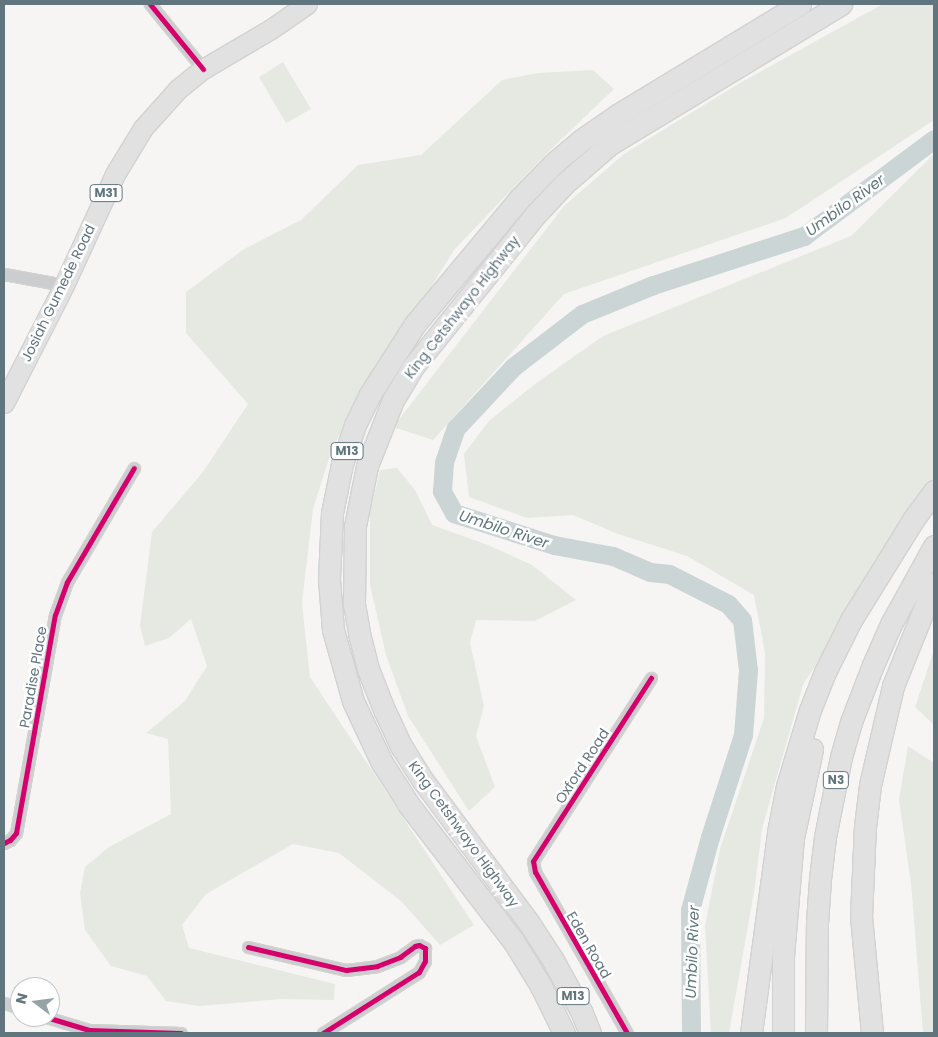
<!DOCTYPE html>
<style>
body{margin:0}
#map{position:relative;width:938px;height:1037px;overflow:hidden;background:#f6f5f4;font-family:Poppins,sans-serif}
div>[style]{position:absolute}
.green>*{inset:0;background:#e6e8e2}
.river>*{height:19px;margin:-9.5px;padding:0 9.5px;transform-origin:9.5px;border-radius:9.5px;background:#cbd5d6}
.roads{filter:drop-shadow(1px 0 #d2d2d2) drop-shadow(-1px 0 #d2d2d2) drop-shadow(0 1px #d2d2d2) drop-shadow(0 -1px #d2d2d2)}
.minor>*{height:11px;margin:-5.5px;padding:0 5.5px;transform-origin:5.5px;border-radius:5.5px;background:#cccdce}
.primary>*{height:19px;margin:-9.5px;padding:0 9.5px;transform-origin:9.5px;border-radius:9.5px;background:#e0e1e0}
.motorway>*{height:21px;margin:-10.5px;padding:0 10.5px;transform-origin:10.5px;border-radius:10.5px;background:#e0e1e0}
.cycleway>*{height:5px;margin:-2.5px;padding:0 2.5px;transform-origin:2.5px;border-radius:2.5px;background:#d6006c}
span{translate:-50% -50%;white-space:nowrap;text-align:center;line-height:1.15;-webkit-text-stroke:5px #fff;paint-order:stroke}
.shield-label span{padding:1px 4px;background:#fff;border:1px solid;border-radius:4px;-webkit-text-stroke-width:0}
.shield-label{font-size:12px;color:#61757f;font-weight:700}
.street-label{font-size:14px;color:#61757f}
.water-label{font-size:15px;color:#5c767a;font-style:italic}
.frame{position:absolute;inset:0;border:5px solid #61757f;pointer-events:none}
.north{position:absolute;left:10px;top:977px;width:50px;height:50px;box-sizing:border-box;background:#fff;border:1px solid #c0c8cc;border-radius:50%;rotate:285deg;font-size:14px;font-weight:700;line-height:20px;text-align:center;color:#61757f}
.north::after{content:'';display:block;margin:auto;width:18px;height:22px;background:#95a2a8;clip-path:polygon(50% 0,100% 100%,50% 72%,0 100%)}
</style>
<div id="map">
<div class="green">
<div style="clip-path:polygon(883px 4px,934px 4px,934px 120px,786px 218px,564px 294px,433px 440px,393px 427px,564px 206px,624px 154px,740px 83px)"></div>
<div style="clip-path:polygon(283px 62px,311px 109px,286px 123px,259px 77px)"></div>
<div style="clip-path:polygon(593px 70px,614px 89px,546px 154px,454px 250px,333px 446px,313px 509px,302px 603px,310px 677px,474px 925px,440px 945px,401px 901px,339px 853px,293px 844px,206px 894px,182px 925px,189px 948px,335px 984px,334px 1000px,281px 999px,199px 1006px,166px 1001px,147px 976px,111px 966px,85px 930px,80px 893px,85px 867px,109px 847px,171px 814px,168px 739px,146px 733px,185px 701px,207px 666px,191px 619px,169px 638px,145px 646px,140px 626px,152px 532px,203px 472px,248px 404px,186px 333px,186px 292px,244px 249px,301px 220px,358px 165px,421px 155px,502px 80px,538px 73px)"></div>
<div style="clip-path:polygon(934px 154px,934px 478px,803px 685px,762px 829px,755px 886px,729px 1033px,711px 1033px,705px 926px,720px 849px,764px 718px,765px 653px,754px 595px,687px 556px,618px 534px,573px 515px,527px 518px,469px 497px,464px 454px,489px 421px,535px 384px,603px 336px,851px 236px)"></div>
<div style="clip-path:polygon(397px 468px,415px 490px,432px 525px,488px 545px,532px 565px,576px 600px,535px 621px,476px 620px,470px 643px,484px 706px,476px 736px,495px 787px,469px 811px,408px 716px,386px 655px,370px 585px,370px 513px,380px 470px)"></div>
<div style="clip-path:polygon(934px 650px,934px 725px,915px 707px)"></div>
<div style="clip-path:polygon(908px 746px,934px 763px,934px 1033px,923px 1033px,911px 883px,899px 800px)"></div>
</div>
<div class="river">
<div style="left:691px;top:1033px;width:123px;rotate:-90.5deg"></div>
<div style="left:690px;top:910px;width:76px;rotate:-74.7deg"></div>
<div style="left:710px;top:837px;width:107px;rotate:-72.1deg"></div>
<div style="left:743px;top:735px;width:65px;rotate:-85.6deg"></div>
<div style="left:748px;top:670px;width:50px;rotate:-96.8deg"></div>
<div style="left:742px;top:620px;width:21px;rotate:-131deg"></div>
<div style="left:728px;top:604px;width:66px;rotate:-153deg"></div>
<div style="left:669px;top:574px;width:19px;rotate:-174deg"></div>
<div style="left:650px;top:572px;width:40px;rotate:-156.6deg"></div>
<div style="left:613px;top:556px;width:60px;rotate:-169.4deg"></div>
<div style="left:554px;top:545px;width:105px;rotate:-162.3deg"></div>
<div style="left:454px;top:513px;width:25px;rotate:-119deg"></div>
<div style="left:442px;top:491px;width:29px;rotate:-86deg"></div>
<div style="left:444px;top:462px;width:36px;rotate:-71deg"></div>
<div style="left:456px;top:428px;width:83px;rotate:-46.9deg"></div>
<div style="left:513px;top:367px;width:87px;rotate:-37.5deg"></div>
<div style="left:582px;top:314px;width:77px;rotate:-22.2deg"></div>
<div style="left:653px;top:285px;width:159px;rotate:-18deg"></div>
<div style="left:804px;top:236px;width:162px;rotate:-36.7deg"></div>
</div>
<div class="roads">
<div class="minor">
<div style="left:150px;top:4px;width:84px;rotate:50.8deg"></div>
<div style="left:4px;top:274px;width:61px;rotate:10.4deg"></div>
<div style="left:4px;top:843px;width:7px;rotate:-27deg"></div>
<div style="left:10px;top:840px;width:9px;rotate:-49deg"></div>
<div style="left:16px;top:833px;width:221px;rotate:-79.9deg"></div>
<div style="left:55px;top:615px;width:35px;rotate:-70deg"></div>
<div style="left:67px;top:582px;width:132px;rotate:-59.6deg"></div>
<div style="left:248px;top:947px;width:101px;rotate:13.2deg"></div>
<div style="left:346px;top:970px;width:31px;rotate:-7deg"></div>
<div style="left:377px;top:966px;width:25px;rotate:-21deg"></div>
<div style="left:400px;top:957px;width:19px;rotate:-36deg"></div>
<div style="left:415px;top:946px;width:4px;rotate:-14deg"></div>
<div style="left:419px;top:945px;width:7px;rotate:27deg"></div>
<div style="left:425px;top:948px;width:13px;rotate:90deg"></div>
<div style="left:425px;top:961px;width:13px;rotate:119deg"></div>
<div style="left:419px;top:972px;width:114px;rotate:147.6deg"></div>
<div style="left:4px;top:1003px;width:17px;rotate:17deg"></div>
<div style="left:46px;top:1017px;width:45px;rotate:16.8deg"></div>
<div style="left:89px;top:1030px;width:92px;rotate:1.9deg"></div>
<div style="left:627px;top:1033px;width:185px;rotate:-119.7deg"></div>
<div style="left:535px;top:872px;width:11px;rotate:-100deg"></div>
<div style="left:533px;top:861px;width:218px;rotate:-57.2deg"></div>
</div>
<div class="primary">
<div style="left:4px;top:403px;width:132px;rotate:-63deg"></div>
<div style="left:64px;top:285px;width:122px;rotate:-65.3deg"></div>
<div style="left:115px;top:174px;width:54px;rotate:-58.7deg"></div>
<div style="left:143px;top:128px;width:52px;rotate:-48.1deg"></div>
<div style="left:178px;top:89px;width:32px;rotate:-39deg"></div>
<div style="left:203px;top:69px;width:79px;rotate:-30.5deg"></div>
<div style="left:271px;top:29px;width:44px;rotate:-34.8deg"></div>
</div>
<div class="motorway">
<div style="left:564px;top:1033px;width:52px;rotate:-116.1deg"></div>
<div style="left:541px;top:986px;width:52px;rotate:-121.5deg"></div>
<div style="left:514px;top:942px;width:173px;rotate:-127.5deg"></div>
<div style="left:409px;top:805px;width:50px;rotate:-122.7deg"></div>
<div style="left:382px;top:763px;width:68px;rotate:-115.1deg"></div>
<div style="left:353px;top:701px;width:74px;rotate:-105.7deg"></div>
<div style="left:333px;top:630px;width:51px;rotate:-94.5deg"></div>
<div style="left:329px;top:579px;width:66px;rotate:-87.4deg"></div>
<div style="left:332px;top:513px;width:50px;rotate:-78.5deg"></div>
<div style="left:342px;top:464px;width:41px;rotate:-71.6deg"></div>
<div style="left:355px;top:425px;width:34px;rotate:-64deg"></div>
<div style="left:370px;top:394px;width:83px;rotate:-57.3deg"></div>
<div style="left:415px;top:324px;width:165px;rotate:-50.2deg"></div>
<div style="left:521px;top:197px;width:47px;rotate:-45.9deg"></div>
<div style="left:554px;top:163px;width:34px;rotate:-40deg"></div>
<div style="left:580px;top:141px;width:47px;rotate:-34.7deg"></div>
<div style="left:619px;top:114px;width:212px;rotate:-31.3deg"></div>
<div style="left:590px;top:1033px;width:22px;rotate:-112deg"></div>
<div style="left:582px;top:1013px;width:60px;rotate:-118.7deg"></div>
<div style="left:553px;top:960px;width:44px;rotate:-123deg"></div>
<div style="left:529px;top:923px;width:177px;rotate:-126.7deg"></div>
<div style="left:423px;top:781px;width:39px;rotate:-122deg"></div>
<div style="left:402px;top:748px;width:40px;rotate:-115deg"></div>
<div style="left:385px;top:712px;width:46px;rotate:-111.6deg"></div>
<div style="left:368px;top:669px;width:32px;rotate:-104deg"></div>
<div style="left:360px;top:638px;width:36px;rotate:-100deg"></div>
<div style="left:354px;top:603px;width:77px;rotate:-89.3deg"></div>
<div style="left:355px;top:526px;width:61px;rotate:-78.7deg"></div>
<div style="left:367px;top:466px;width:71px;rotate:-68.5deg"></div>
<div style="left:393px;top:400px;width:37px;rotate:-59deg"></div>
<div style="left:412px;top:368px;width:198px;rotate:-51.2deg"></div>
<div style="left:536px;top:214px;width:41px;rotate:-47deg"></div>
<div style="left:564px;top:184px;width:61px;rotate:-41deg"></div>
<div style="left:610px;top:144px;width:270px;rotate:-31.2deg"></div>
<div style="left:751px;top:1033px;width:203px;rotate:-82.3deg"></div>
<div style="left:778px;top:832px;width:47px;rotate:-78.9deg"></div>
<div style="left:787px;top:786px;width:79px;rotate:-73.2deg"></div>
<div style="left:810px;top:710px;width:41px;rotate:-68.5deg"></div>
<div style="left:825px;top:672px;width:58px;rotate:-63.4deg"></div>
<div style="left:851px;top:620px;width:118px;rotate:-58.2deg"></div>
<div style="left:913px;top:520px;width:36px;rotate:-54deg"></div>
<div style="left:783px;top:1033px;width:77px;rotate:-90deg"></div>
<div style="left:783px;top:956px;width:118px;rotate:-85.2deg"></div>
<div style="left:793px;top:838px;width:91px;rotate:-77.9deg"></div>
<div style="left:816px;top:1033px;width:110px;rotate:-89.5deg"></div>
<div style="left:817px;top:923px;width:44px;rotate:-86.1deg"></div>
<div style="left:820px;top:879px;width:42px;rotate:-83.2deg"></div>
<div style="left:825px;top:837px;width:82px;rotate:-78.7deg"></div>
<div style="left:841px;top:757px;width:36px;rotate:-74deg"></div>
<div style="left:851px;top:722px;width:61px;rotate:-68.9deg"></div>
<div style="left:873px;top:665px;width:45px;rotate:-66.3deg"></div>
<div style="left:891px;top:624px;width:89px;rotate:-61.1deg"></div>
<div style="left:872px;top:1033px;width:117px;rotate:-95.4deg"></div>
<div style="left:861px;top:917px;width:90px;rotate:-87.5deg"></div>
<div style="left:865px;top:827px;width:42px;rotate:-83.2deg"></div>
<div style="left:870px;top:785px;width:102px;rotate:-76.9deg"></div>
<div style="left:893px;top:686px;width:110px;rotate:-68.1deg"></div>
</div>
</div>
<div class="cycleway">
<div style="left:150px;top:4px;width:84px;rotate:50.8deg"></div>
<div style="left:4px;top:843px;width:7px;rotate:-27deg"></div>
<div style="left:10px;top:840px;width:9px;rotate:-49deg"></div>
<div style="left:16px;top:833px;width:221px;rotate:-79.9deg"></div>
<div style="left:55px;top:615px;width:35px;rotate:-70deg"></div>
<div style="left:67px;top:582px;width:132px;rotate:-59.6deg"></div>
<div style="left:248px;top:947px;width:101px;rotate:13.2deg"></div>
<div style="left:346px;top:970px;width:31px;rotate:-7deg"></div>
<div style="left:377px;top:966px;width:25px;rotate:-21deg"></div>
<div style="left:400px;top:957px;width:19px;rotate:-36deg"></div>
<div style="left:415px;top:946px;width:4px;rotate:-14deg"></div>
<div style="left:419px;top:945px;width:7px;rotate:27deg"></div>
<div style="left:425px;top:948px;width:13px;rotate:90deg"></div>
<div style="left:425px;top:961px;width:13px;rotate:119deg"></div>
<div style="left:419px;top:972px;width:114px;rotate:147.6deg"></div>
<div style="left:46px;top:1017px;width:45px;rotate:16.8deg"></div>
<div style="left:89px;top:1030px;width:92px;rotate:1.9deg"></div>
<div style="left:627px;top:1033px;width:185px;rotate:-119.7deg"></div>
<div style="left:535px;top:872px;width:11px;rotate:-100deg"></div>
<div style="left:533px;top:861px;width:218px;rotate:-57.2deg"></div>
</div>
<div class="shield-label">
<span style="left:106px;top:193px">M31</span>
<span style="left:347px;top:451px">M13</span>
<span style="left:836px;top:780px">N3</span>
<span style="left:573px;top:996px">M13</span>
</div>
<div class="street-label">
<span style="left:58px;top:293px;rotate:-64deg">Josiah Gumede Road</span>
<span style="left:462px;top:307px;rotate:-52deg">King Cetshwayo Highway</span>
<span style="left:33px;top:677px;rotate:-80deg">Paradise Place</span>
<span style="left:582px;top:766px;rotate:-57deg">Oxford Road</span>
<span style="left:464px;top:834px;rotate:54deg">King Cetshwayo Highway</span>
<span style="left:589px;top:945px;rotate:60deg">Eden Road</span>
</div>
<div class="water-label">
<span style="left:845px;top:205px;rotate:-36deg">Umbilo River</span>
<span style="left:504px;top:529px;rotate:18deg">Umbilo River</span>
<span style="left:692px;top:952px;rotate:-88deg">Umbilo River</span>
</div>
<div class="frame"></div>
<div class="north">N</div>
</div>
